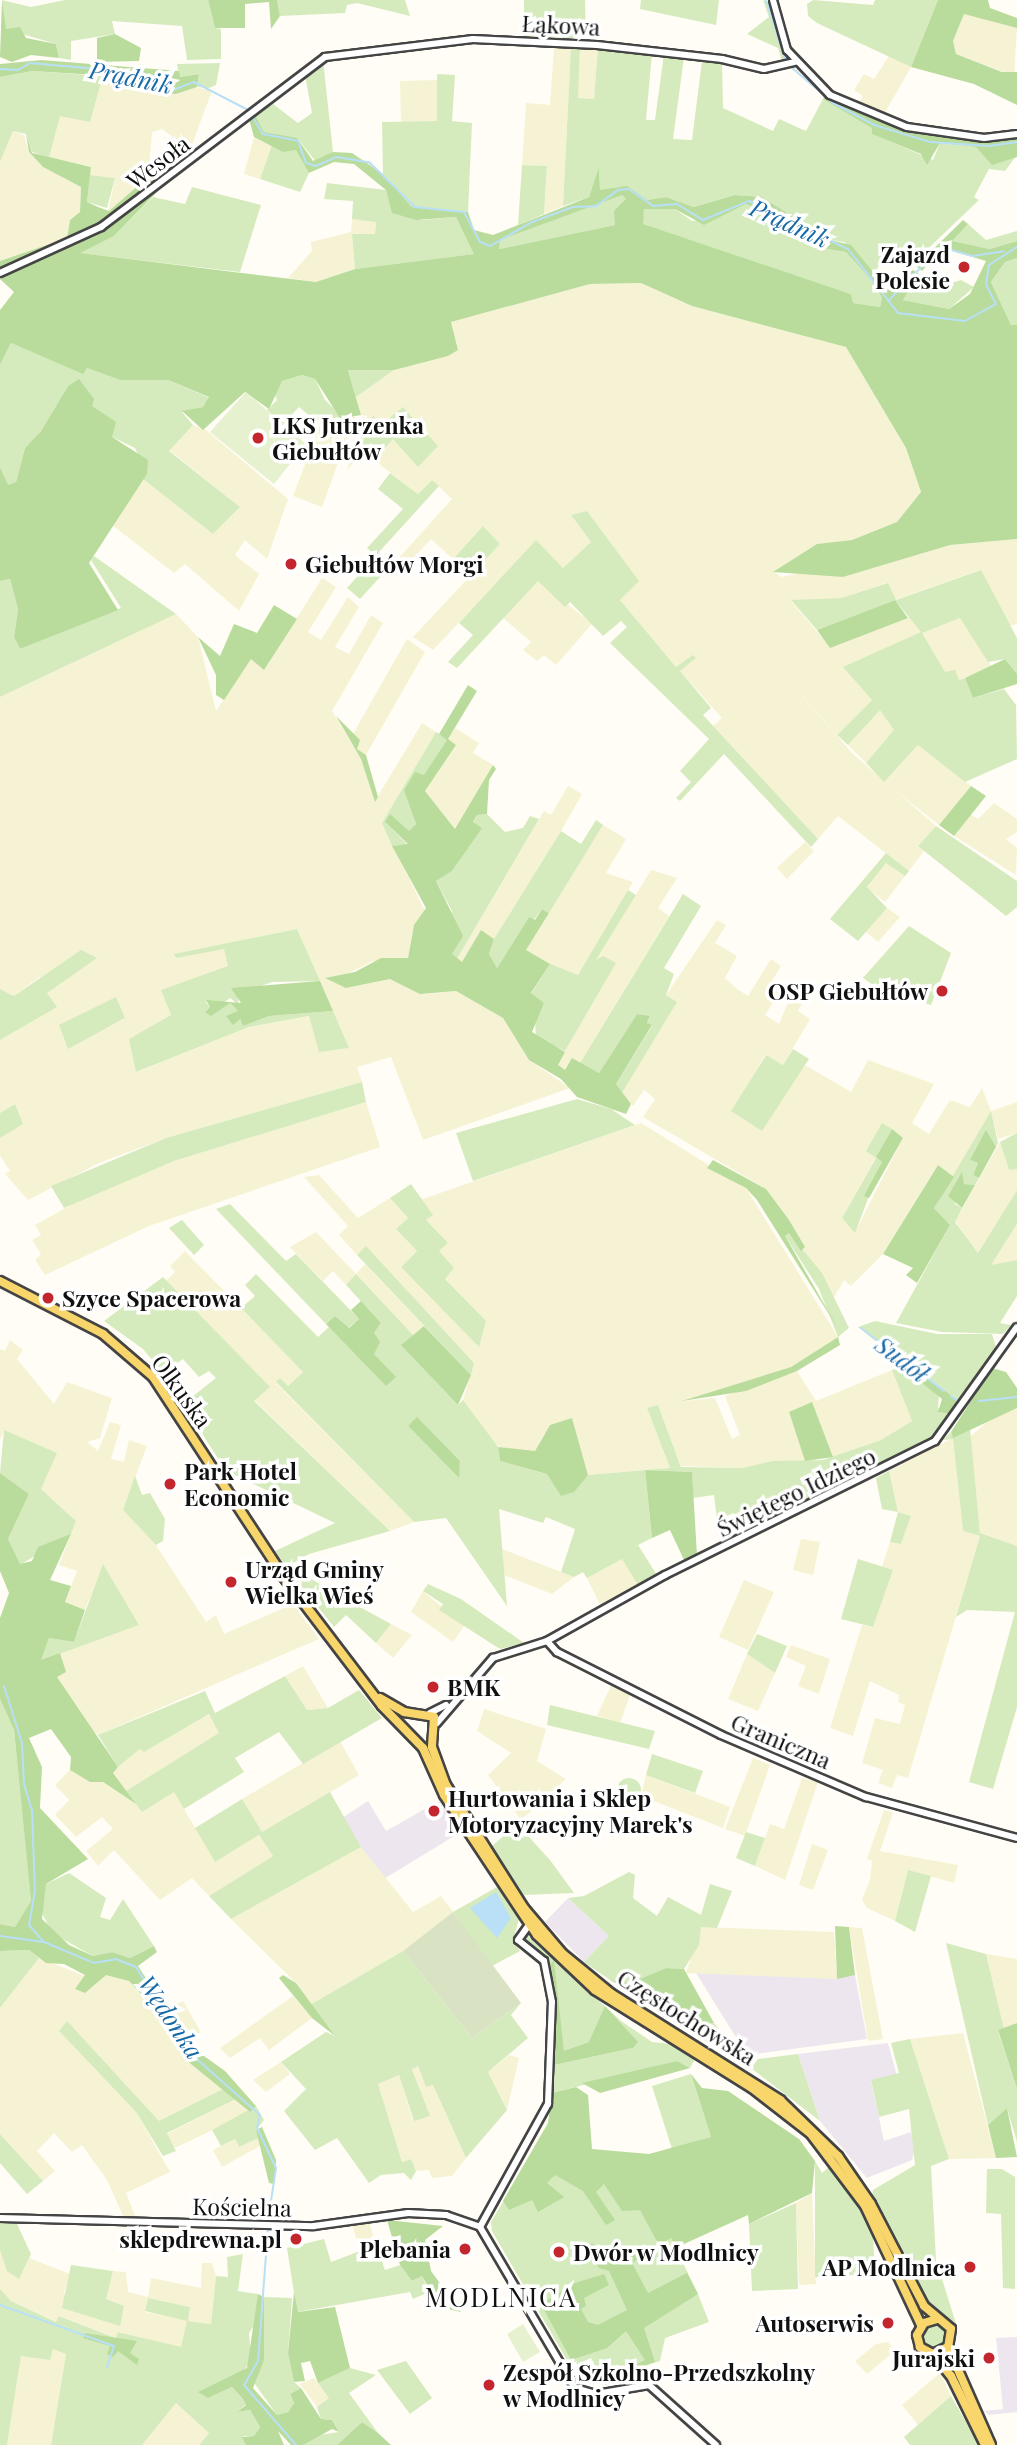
<!DOCTYPE html>
<meta charset="utf-8">
<style>
body{margin:0}
#map{position:relative;width:1017px;height:2445px;overflow:hidden;background:#fffdf5;font-family:"Playfair Display",serif}
div>[style]{position:absolute}
.industrial>*{inset:0;background:#eee6ef}
.farmland>*{inset:0;background:#f6f3d4}
.green>*{inset:0;background:#d5ebbd}
.round{border-radius:50%}
.forest>*{inset:0;background:#b9dc9c}
.cemetery>*{inset:0;background:#d9e3c4}
.pitch>*{inset:0;background:#e6f2cf}
.water>*{inset:0;background:#b9e0f7}
.stream>*{height:2px;margin:-1px;padding:0 1px;transform-origin:1px;border-radius:1px;background:#b9e0f7}
.roads{filter:drop-shadow(2px 0 #444) drop-shadow(-2px 0 #444) drop-shadow(0 2px #444) drop-shadow(0 -2px #444)}
.tertiary>*{height:6px;margin:-3px;padding:0 3px;transform-origin:3px;border-radius:3px;background:#fff}
.primary>*{height:8px;margin:-4px;padding:0 4px;transform-origin:4px;border-radius:4px;background:#f9d66b}
.dots>*{width:19px;height:19px;translate:-50% -50%;box-sizing:border-box;border:4px solid #fff;border-radius:50%}
span{translate:-50% -50%;white-space:nowrap;text-align:center;line-height:1.15;-webkit-text-stroke:7px #fff;paint-order:stroke}
.street-label{font-size:23px;color:#111}
.poi-label{font-size:23px;color:#111;font-weight:700}
.right{translate:-100% -50%;text-align:right}
.left{translate:0 -50%;text-align:left}
.water-label{font-size:24px;color:#1768a6;font-style:italic}
.quarter-label{font-size:26px;color:#111;letter-spacing:2px}
</style>
<div id="map">
<div class="industrial">
<div style="clip-path:polygon(368px 1801px,386px 1831px,439px 1801px,461px 1832px,382px 1880px,342px 1818px)"></div>
<div style="clip-path:polygon(568px 1898px,609px 1936px,584px 1962px,545px 1922px)"></div>
<div style="clip-path:polygon(696px 1973px,855px 1975px,867px 2039px,747px 2055px)"></div>
<div style="clip-path:polygon(888px 2043px,897px 2076px,871px 2081px,884px 2141px,911px 2132px,915px 2150px,912px 2160px,867px 2178px,820px 2121px,798px 2054px)"></div>
<div style="clip-path:polygon(1017px 2337px,1017px 2412px,989px 2415px,983px 2411px,1003px 2409px,996px 2338px)"></div>
</div>
<div class="farmland">
<div style="clip-path:polygon(976px 13px,1017px 28px,1014px 76px,956px 54px,953px 41px,964px 14px)"></div>
<div style="clip-path:polygon(571px 46px,563px 206px,544px 214px,547px 166px,522px 165px,526px 103px,550px 105px,554px 47px)"></div>
<div style="clip-path:polygon(580px 46px,598px 47px,594px 99px,577px 98px)"></div>
<div style="clip-path:polygon(889px 56px,911px 67px,883px 116px,857px 106px,863px 96px,854px 90px,864px 74px,874px 79px)"></div>
<div style="clip-path:polygon(103px 76px,176px 94px,190px 86px,212px 91px,190px 150px,162px 129px,152px 132px,148px 177px,108px 212px,115px 178px,90px 175px,90px 166px,49px 158px,60px 115px,90px 122px)"></div>
<div style="clip-path:polygon(437px 80px,437px 121px,401px 122px,400px 81px)"></div>
<div style="clip-path:polygon(13px 131px,24px 135px,29px 152px,43px 167px,81px 187px,80px 213px,70px 220px,67px 238px,0 261px,0 162px)"></div>
<div style="clip-path:polygon(254px 137px,272px 145px,260px 179px,244px 174px)"></div>
<div style="clip-path:polygon(352px 219px,376px 221px,375px 234px,352px 234px,355px 269px,317px 282px,288px 278px,312px 251px,311px 242px,351px 232px)"></div>
<div style="clip-path:polygon(641px 283px,692px 306px,846px 347px,906px 448px,921px 492px,897px 522px,852px 540px,817px 544px,774px 572px,781px 577px,810px 571px,843px 577px,950px 545px,1017px 539px,1017px 624px,1010px 626px,980px 570px,895px 600px,887px 583px,841px 598px,791px 601px,830px 647px,913px 616px,922px 632px,960px 618px,992px 667px,959px 680px,945px 672px,844px 667px,872px 700px,837px 735px,736px 620px,853px 754px,936px 826px,918px 846px,924px 851px,909px 871px,838px 816px,818px 839px,713px 726px,722px 718px,680px 671px,695px 658px,676px 667px,620px 600px,638px 581px,587px 511px,571px 515px,591px 542px,563px 568px,536px 541px,433px 650px,413px 637px,500px 544px,483px 526px,453px 559px,431px 539px,397px 576px,389px 569px,452px 499px,432px 480px,418px 494px,374px 460px,393px 438px,374px 416px,362px 451px,346px 472px,367px 416px,361px 415px,356px 397px,394px 370px,458px 349px,451px 322px,590px 284px)"></div>
<div style="clip-path:polygon(355px 416px,322px 507px,293px 496px,322px 420px)"></div>
<div style="clip-path:polygon(193px 425px,206px 430px,288px 499px,267px 559px,245px 540px,235px 555px,259px 574px,239px 611px,185px 564px,174px 573px,112px 525px,143px 479px,213px 534px,240px 507px,169px 450px)"></div>
<div style="clip-path:polygon(evenodd,322px 578px,336px 587px,308px 632px,321px 640px,348px 597px,359px 607px,335px 647px,349px 654px,371px 615px,383px 623px,332px 711px,361px 759px,375px 801px,422px 723px,436px 732px,382px 823px,425px 911px,412px 933px,408px 958px,373px 961px,349px 973px,346px 988px,391px 979px,425px 994px,456px 991px,503px 1018px,529px 1060px,570px 1088px,423px 1140px,391px 1057px,357px 1067px,362px 1082px,166px 1138px,99px 1163px,28px 1200px,5px 1174px,10px 1171px,0 1156px,0 1138px,22px 1123px,15px 1104px,0 1113px,0 1040px,56px 1007px,47px 993px,83px 964px,38px 978px,14px 996px,0 989px,0 697px,176px 614px,198px 637px,216px 711px,251px 658px,265px 669px,322px 578px,297px 929px,348px 1048px,319px 1051px,310px 1016px,249px 1027px,137px 1072px,130px 1039px,171px 1015px,161px 990px,228px 967px,225px 948px,176px 958px,175px 954px,297px 929px,322px 578px,124px 1019px,68px 1048px,59px 1025px,124px 1019px)"></div>
<div style="clip-path:polygon(538px 580px,592px 624px,556px 665px,544px 655px,537px 661px,523px 650px,531px 642px,503px 618px)"></div>
<div style="clip-path:polygon(407px 639px,425px 652px,366px 755px,356px 749px,353px 734px)"></div>
<div style="clip-path:polygon(880px 709px,895px 730px,866px 763px,848px 745px)"></div>
<div style="clip-path:polygon(455px 728px,479px 743px,473px 753px,493px 765px,456px 830px,425px 791px,456px 745px,448px 739px)"></div>
<div style="clip-path:polygon(918px 745px,971px 786px,939px 825px,884px 782px)"></div>
<div style="clip-path:polygon(568px 786px,582px 794px,561px 831px,494px 939px,481px 931px,462px 962px,457px 959px,544px 811px,551px 815px)"></div>
<div style="clip-path:polygon(994px 803px,1017px 819px,1017px 832px,1006px 839px,1017px 848px,1016px 875px,954px 836px,970px 814px,978px 819px)"></div>
<div style="clip-path:polygon(603px 825px,626px 839px,606px 873px,633px 882px,578px 975px,562px 973px,526px 950px)"></div>
<div style="clip-path:polygon(805px 842px,814px 851px,787px 879px,777px 868px)"></div>
<div style="clip-path:polygon(886px 862px,905px 876px,885px 902px,867px 888px)"></div>
<div style="clip-path:polygon(651px 870px,677px 878px,658px 908px,669px 916px,580px 1063px,572px 1059px,565px 1070px,557px 1065px,615px 964px,596px 960px)"></div>
<div style="clip-path:polygon(887px 908px,900px 917px,878px 942px,866px 932px)"></div>
<div style="clip-path:polygon(evenodd,717px 920px,726px 925px,715px 943px,737px 956px,725px 978px,737px 989px,748px 996px,771px 959px,781px 966px,769px 986px,779px 993px,765px 1015px,779px 1024px,797px 981px,810px 989px,798px 1011px,810px 1019px,783px 1065px,765px 1055px,732px 1111px,762px 1130px,805px 1065px,851px 1092px,868px 1060px,934px 1084px,912px 1123px,929px 1134px,950px 1100px,970px 1107px,982px 1088px,991px 1111px,1017px 1102px,1017px 1133px,998px 1139px,991px 1112px,954px 1177px,937px 1166px,883px 1254px,851px 1286px,844px 1280px,833px 1299px,766px 1189px,643px 1117px,655px 1099px,644px 1090px,633px 1106px,622px 1093px,676px 1002px,666px 995px,717px 920px,882px 1124px,903px 1138px,855px 1232px,842px 1218px,876px 1157px,882px 1124px)"></div>
<div style="clip-path:polygon(366px 1102px,380px 1147px,149px 1226px,45px 1275px,35px 1260px,41px 1254px,32px 1240px,41px 1235px,35px 1225px,82px 1199px,174px 1161px)"></div>
<div style="clip-path:polygon(641px 1123px,746px 1188px,838px 1337px,791px 1367px,684px 1401px,715px 1398px,732px 1439px,740px 1435px,725px 1396px,797px 1371px,816px 1401px,892px 1370px,912px 1421px,881px 1440px,833px 1457px,812px 1403px,789px 1412px,805px 1461px,743px 1468px,681px 1466px,658px 1405px,647px 1408px,670px 1468px,588px 1475px,572px 1418px,544px 1434px,535px 1451px,505px 1450px,491px 1441px,463px 1400px,474px 1363px,366px 1247px,357px 1255px,339px 1235px,348px 1226px,304px 1177px,319px 1175px,358px 1218px,390px 1198px,408px 1218px,396px 1229px,417px 1251px,401px 1267px,485px 1321px,444px 1278px,426px 1220px,432px 1215px,420px 1200px)"></div>
<div style="clip-path:polygon(1000px 1142px,1009px 1170px,1017px 1169px,1017px 1190px,978px 1253px,955px 1221px)"></div>
<div style="clip-path:polygon(1017px 1224px,1017px 1260px,990px 1266px)"></div>
<div style="clip-path:polygon(316px 1232px,356px 1274px,365px 1264px,424px 1326px,413px 1335px,357px 1275px,346px 1285px,333px 1271px,323px 1281px,290px 1247px)"></div>
<div style="clip-path:polygon(185px 1251px,303px 1372px,288px 1386px,276px 1383px,414px 1522px,390px 1531px,254px 1400px,269px 1387px,166px 1281px,175px 1272px,170px 1266px)"></div>
<div style="clip-path:polygon(10px 1340px,23px 1350px,17px 1359px,54px 1404px,67px 1382px,112px 1398px,100px 1438px,87px 1442px,98px 1451px,110px 1422px,121px 1425px,111px 1459px,124px 1462px,129px 1440px,147px 1446px,123px 1510px,156px 1545px,206px 1622px,216px 1615px,224px 1634px,293px 1604px,319px 1639px,98px 1735px,90px 1729px,56px 1676px,65px 1672px,60px 1653px,139px 1625px,103px 1565px,85px 1610px,65px 1602px,77px 1571px,59px 1565px,76px 1521px,41px 1489px,4px 1431px,0 1440px,0 1349px,5px 1351px)"></div>
<div style="clip-path:polygon(1017px 1408px,1017px 1546px,980px 1533px,970px 1437px,995px 1415px)"></div>
<div style="clip-path:polygon(953px 1438px,963px 1531px,980px 1536px,908px 1778px,897px 1775px,892px 1788px,878px 1783px,883px 1770px,862px 1763px,875px 1718px,900px 1724px,905px 1705px,898px 1702px,899px 1695px,870px 1681px,853px 1736px,830px 1728px,862px 1625px,873px 1627px,892px 1571px,882px 1567px,890px 1542px,901px 1544px,911px 1516px,898px 1512px,889px 1471px)"></div>
<div style="clip-path:polygon(801px 1539px,820px 1542px,813px 1575px,793px 1570px)"></div>
<div style="clip-path:polygon(502px 1549px,574px 1577px,552px 1594px,504px 1575px)"></div>
<div style="clip-path:polygon(622px 1559px,639px 1587px,601px 1607px,587px 1578px)"></div>
<div style="clip-path:polygon(744px 1580px,774px 1592px,748px 1650px,719px 1637px)"></div>
<div style="clip-path:polygon(423px 1591px,464px 1626px,453px 1642px,411px 1612px)"></div>
<div style="clip-path:polygon(391px 1624px,412px 1635px,393px 1658px,376px 1643px)"></div>
<div style="clip-path:polygon(791px 1645px,830px 1659px,819px 1694px,798px 1686px,806px 1666px,786px 1657px)"></div>
<div style="clip-path:polygon(747px 1654px,775px 1673px,758px 1711px,728px 1699px)"></div>
<div style="clip-path:polygon(303px 1666px,328px 1708px,307px 1710px,285px 1676px)"></div>
<div style="clip-path:polygon(612px 1683px,631px 1692px,620px 1723px,597px 1716px)"></div>
<div style="clip-path:polygon(484px 1709px,546px 1729px,537px 1761px,566px 1779px,521px 1820px,488px 1775px,511px 1753px,477px 1731px)"></div>
<div style="clip-path:polygon(209px 1714px,220px 1733px,126px 1791px,113px 1773px,118px 1767px,140px 1749px,144px 1752px)"></div>
<div style="clip-path:polygon(340px 1741px,359px 1775px,262px 1833px,242px 1799px)"></div>
<div style="clip-path:polygon(753px 1758px,770px 1765px,745px 1836px,725px 1829px)"></div>
<div style="clip-path:polygon(70px 1770px,90px 1782px,102px 1782px,136px 1804px,174px 1792px,215px 1862px,259px 1835px,273px 1856px,209px 1896px,192px 1878px,160px 1900px,114px 1850px,98px 1866px,86px 1851px,113px 1829px,102px 1817px,76px 1837px,55px 1815px,69px 1800px,55px 1785px)"></div>
<div style="clip-path:polygon(646px 1775px,730px 1807px,723px 1828px,641px 1796px)"></div>
<div style="clip-path:polygon(802px 1778px,818px 1782px,785px 1880px,755px 1866px,770px 1824px,784px 1829px)"></div>
<div style="clip-path:polygon(884px 1810px,893px 1813px,880px 1851px,958px 1865px,954px 1883px,908px 1870px,895px 1921px,867px 1908px,862px 1900px,870px 1880px,872px 1861px,867px 1859px)"></div>
<div style="clip-path:polygon(812px 1844px,828px 1850px,813px 1890px,799px 1885px)"></div>
<div style="clip-path:polygon(361px 1847px,413px 1912px,441px 1896px,453px 1912px,403px 1951px,308px 2006px,296px 1983px,231px 1919px)"></div>
<div style="clip-path:polygon(701px 1927px,834px 1932px,837px 1979px,686px 1973px)"></div>
<div style="clip-path:polygon(849px 1927px,862px 1928px,883px 2039px,868px 2041px)"></div>
<div style="clip-path:polygon(986px 1954px,1017px 1959px,1017px 2023px,1004px 2029px)"></div>
<div style="clip-path:polygon(39px 1958px,85px 1976px,115px 1974px,129px 1981px,173px 2033px,186px 2060px,223px 2089px,159px 2122px,125px 2084px,59px 2031px,136px 2112px,170px 2172px,126px 2193px,136px 2218px,124px 2218px,107px 2180px,82px 2145px,72px 2152px,54px 2133px,37px 2151px,55px 2171px,43px 2181px,0 2134px,0 2008px)"></div>
<div style="clip-path:polygon(293px 1996px,312px 2018px,269px 2050px,260px 2038px,230px 2058px,220px 2048px)"></div>
<div style="clip-path:polygon(183px 2001px,201px 2032px,187px 2041px,166px 2010px)"></div>
<div style="clip-path:polygon(963px 2033px,996px 2158px,949px 2159px,910px 2039px)"></div>
<div style="clip-path:polygon(509px 2055px,519px 2058px,507px 2110px,488px 2072px)"></div>
<div style="clip-path:polygon(281px 2062px,290px 2074px,266px 2092px,253px 2080px)"></div>
<div style="clip-path:polygon(418px 2066px,426px 2086px,433px 2085px,466px 2158px,452px 2176px,432px 2178px,429px 2170px,416px 2171px,411px 2159px,402px 2162px,378px 2084px,399px 2074px,413px 2121px,420px 2089px,412px 2068px)"></div>
<div style="clip-path:polygon(236px 2099px,250px 2112px,175px 2148px,167px 2134px)"></div>
<div style="clip-path:polygon(259px 2138px,262px 2145px,222px 2167px,213px 2150px,235px 2139px,239px 2147px)"></div>
<div style="clip-path:polygon(812px 2193px,816px 2284px,799px 2285px,796px 2203px)"></div>
<div style="clip-path:polygon(369px 2222px,376px 2245px,361px 2254px,352px 2225px)"></div>
<div style="clip-path:polygon(evenodd,0 2250px,19px 2279px,29px 2258px,70px 2274px,64px 2293px,105px 2299px,113px 2271px,126px 2272px,128px 2292px,148px 2297px,151px 2278px,201px 2288px,202px 2263px,212px 2263px,216px 2276px,211px 2324px,188px 2321px,181px 2348px,119px 2332px,117px 2338px,60px 2316px,57px 2322px,11px 2301px,0 2289px,0 2250px,148px 2298px,190px 2307px,188px 2320px,145px 2312px,148px 2298px)"></div>
<div style="clip-path:polygon(888px 2342px,895px 2351px,867px 2374px,855px 2361px,876px 2344px)"></div>
<div style="clip-path:polygon(53px 2349px,66px 2354px,51px 2445px,7px 2445px,21px 2355px)"></div>
<div style="clip-path:polygon(940px 2373px,951px 2396px,918px 2425px,902px 2405px)"></div>
<div style="clip-path:polygon(314px 2378px,330px 2398px,317px 2407px,300px 2384px)"></div>
<div style="clip-path:polygon(176px 2403px,209px 2433px,199px 2445px,142px 2445px)"></div>
</div>
<div class="green">
<div style="clip-path:polygon(2px 0,31px 7px,65px 0,208px 0,215px 28px,221px 29px,221px 59px,187px 60px,182px 26px,112px 21px,115px 34px,71px 41px,71px 60px,59px 58px,56px 44px,5px 29px)"></div>
<div style="clip-path:polygon(277px 0,405px 0,410px 16px,357px 3px,347px 5px,345px 13px,280px 16px)"></div>
<div style="clip-path:polygon(524px 0,585px 0,586px 38px,524px 38px)"></div>
<div style="clip-path:polygon(641px 0,719px 0,716px 25px,640px 9px)"></div>
<div style="clip-path:polygon(763px 0,771px 3px,788px 61px,783px 64px,778px 48px,747px 34px,769px 17px)"></div>
<div style="clip-path:polygon(813px 0,873px 5px,875px 0,938px 0,911px 67px,817px 23px,808px 16px,807px 4px)"></div>
<div style="clip-path:polygon(571px 46px,580px 46px,578px 98px,594px 99px,598px 47px,652px 53px,646px 120px,655px 120px,664px 54px,684px 57px,673px 139px,692px 140px,702px 61px,722px 64px,723px 108px,773px 131px,779px 119px,806px 131px,823px 99px,873px 128px,873px 134px,933px 160px,940px 143px,976px 147px,1001px 160px,1016px 156px,1005px 171px,989px 169px,974px 197px,979px 200px,913px 263px,892px 248px,874px 273px,844px 242px,830px 240px,762px 197px,735px 195px,692px 207px,666px 197px,647px 200px,600px 190px,599px 168px,589px 197px,563px 206px)"></div>
<div style="clip-path:polygon(323px 60px,333px 152px,316px 162px,298px 139px,264px 132px,255px 115px,273px 104px,298px 123px,312px 113px,305px 75px)"></div>
<div style="clip-path:polygon(220px 63px,216px 85px,209px 88px,197px 87px,199px 74px,179px 77px,177px 64px)"></div>
<div style="clip-path:polygon(32px 71px,103px 76px,90px 122px,60px 116px,49px 158px,32px 152px,26px 134px,13px 131px,0 162px,0 77px)"></div>
<div style="clip-path:polygon(437px 74px,455px 75px,452px 121px,472px 123px,468px 212px,412px 207px,383px 174px,382px 122px,437px 121px)"></div>
<div style="clip-path:polygon(272px 145px,283px 151px,296px 149px,309px 173px,300px 192px,260px 179px)"></div>
<div style="clip-path:polygon(522px 165px,547px 166px,544px 214px,518px 225px)"></div>
<div style="clip-path:polygon(90px 175px,115px 178px,107px 208px,87px 202px)"></div>
<div style="clip-path:polygon(327px 183px,386px 190px,393px 213px,422px 220px,456px 217px,475px 254px,355px 269px,352px 234px,375px 234px,376px 222px,352px 219px,353px 201px,324px 199px)"></div>
<div style="clip-path:polygon(192px 187px,261px 205px,240px 272px,78px 253px,114px 236px,153px 197px,185px 204px)"></div>
<div style="clip-path:polygon(622px 194px,627px 199px,615px 225px,499px 249px,499px 240px)"></div>
<div style="clip-path:polygon(746px 204px,804px 230px,827px 249px,846px 252px,873px 282px,882px 298px,880px 307px,852px 303px,851px 294px,642px 224px,644px 209px,675px 209px,692px 221px,714px 219px)"></div>
<div style="clip-path:polygon(968px 224px,986px 240px,1017px 231px,1017px 241px,990px 249px,951px 241px)"></div>
<div style="clip-path:polygon(1017px 258px,1017px 325px,1011px 325px,991px 282px,1005px 262px)"></div>
<div style="clip-path:polygon(919px 274px,942px 286px,961px 280px,974px 287px,949px 309px,903px 300px)"></div>
<div style="clip-path:polygon(11px 343px,82px 373px,87px 368px,120px 380px,168px 380px,210px 398px,203px 407px,182px 412px,193px 425px,169px 451px,240px 507px,213px 534px,143px 479px,147px 474px,135px 448px,112px 437px,91px 405px,68px 386px,41px 431px,25px 448px,16px 482px,8px 486px,0 467px,0 365px)"></div>
<div style="clip-path:polygon(385px 368px,394px 370px,356px 397px,348px 370px)"></div>
<div style="clip-path:polygon(302px 375px,315px 379px,325px 400px,343px 417px,316px 421px,299px 407px,283px 424px,267px 410px,277px 400px,274px 393px,282px 381px)"></div>
<div style="clip-path:polygon(403px 407px,438px 446px,418px 467px,393px 439px,374px 460px,360px 450px,373px 415px,381px 425px)"></div>
<div style="clip-path:polygon(390px 473px,418px 494px,432px 480px,439px 486px,379px 552px,392px 564px,360px 599px,347px 588px,376px 556px,367px 548px,403px 509px,378px 489px)"></div>
<div style="clip-path:polygon(587px 511px,639px 581px,620px 600px,676px 667px,693px 655px,696px 658px,680px 671px,711px 708px,703px 715px,818px 839px,811px 847px,724px 754px,680px 801px,676px 798px,691px 782px,680px 771px,709px 739px,610px 643px,627px 627px,621px 621px,603px 636px,570px 602px,565px 607px,538px 581px,457px 668px,448px 662px,473px 635px,459px 623px,536px 540px,563px 568px,591px 542px,571px 515px)"></div>
<div style="clip-path:polygon(483px 526px,500px 544px,473px 573px,453px 559px)"></div>
<div style="clip-path:polygon(94px 556px,176px 614px,0 697px,0 581px,10px 579px,18px 609px,14px 637px,20px 649px,121px 608px,91px 560px)"></div>
<div style="clip-path:polygon(981px 570px,1017px 638px,1017px 674px,1005px 659px,988px 662px,960px 618px,922px 633px,945px 672px,955px 670px,959px 680px,965px 678px,973px 698px,1004px 689px,1016px 705px,1017px 759px,965px 782px,918px 745px,884px 782px,866px 763px,894px 730px,880px 710px,848px 745px,837px 735px,872px 700px,843px 667px,921px 632px,895px 600px,817px 630px,791px 600px,841px 598px,888px 583px,896px 600px)"></div>
<div style="clip-path:polygon(436px 732px,448px 739px,424px 776px,405px 790px,416px 824px,409px 831px,385px 822px,408px 845px,392px 846px,382px 823px)"></div>
<div style="clip-path:polygon(487px 814px,505px 832px,523px 828px,530px 816px,539px 819px,457px 959px,452px 954px,452px 911px,436px 881px,452px 871px,481px 828px,473px 823px,477px 815px)"></div>
<div style="clip-path:polygon(596px 820px,603px 825px,549px 913px,542px 909px,534px 920px,529px 917px,497px 968px,489px 954px,494px 939px,561px 831px,581px 844px)"></div>
<div style="clip-path:polygon(936px 826px,1017px 881px,1017px 907px,1006px 916px,918px 846px)"></div>
<div style="clip-path:polygon(886px 853px,909px 871px,905px 876px,886px 863px,867px 887px,887px 908px,858px 941px,830px 919px)"></div>
<div style="clip-path:polygon(628px 890px,636px 895px,596px 960px,603px 956px,616px 963px,565px 1051px,536px 1037px,535px 1019px,544px 1003px,531px 994px,550px 964px,578px 975px)"></div>
<div style="clip-path:polygon(683px 894px,701px 906px,664px 968px,674px 974px,666px 995px,677px 1002px,622px 1093px,616px 1084px,652px 1026px,647px 1023px,650px 1017px,637px 1014px,599px 1073px,580px 1063px)"></div>
<div style="clip-path:polygon(909px 926px,951px 953px,931px 1005px,882px 991px,863px 978px)"></div>
<div style="clip-path:polygon(297px 929px,320px 981px,272px 982px,237px 994px,239px 1005px,230px 998px,220px 1005px,205px 1001px,210px 1007px,205px 1012px,230px 1003px,238px 1011px,235px 1020px,240px 1019px,243px 1026px,269px 1016px,333px 1011px,349px 1048px,319px 1052px,309px 1016px,249px 1027px,136px 1072px,129px 1039px,171px 1015px,161px 990px,228px 966px,224px 949px,176px 958px,174px 954px)"></div>
<div style="clip-path:polygon(81px 950px,97px 958px,47px 993px,57px 1007px,0 1040px,0 989px,14px 996px)"></div>
<div style="clip-path:polygon(116px 997px,125px 1018px,68px 1049px,59px 1025px)"></div>
<div style="clip-path:polygon(793px 1049px,809px 1059px,762px 1131px,731px 1111px,766px 1055px,783px 1065px)"></div>
<div style="clip-path:polygon(362px 1082px,366px 1102px,174px 1161px,64px 1208px,51px 1186px,166px 1138px)"></div>
<div style="clip-path:polygon(577px 1099px,611px 1109px,635px 1125px,473px 1181px,456px 1133px)"></div>
<div style="clip-path:polygon(15px 1104px,23px 1124px,0 1138px,0 1113px)"></div>
<div style="clip-path:polygon(991px 1111px,998px 1143px,996px 1147px,988px 1141px,970px 1160px,978px 1163px,973px 1175px,979px 1178px,975px 1185px,963px 1184px,955px 1204px,962px 1208px,955px 1222px,978px 1253px,1017px 1190px,1017px 1224px,991px 1265px,1017px 1260px,1017px 1296px,1000px 1323px,1011px 1325px,1003px 1334px,942px 1332px,896px 1323px,950px 1225px,934px 1208px)"></div>
<div style="clip-path:polygon(882px 1123px,892px 1129px,876px 1157px,882px 1162px,855px 1233px,842px 1218px,876px 1158px,866px 1151px)"></div>
<div style="clip-path:polygon(1017px 1133px,1017px 1169px,1009px 1170px,1000px 1142px)"></div>
<div style="clip-path:polygon(411px 1184px,433px 1215px,426px 1220px,448px 1243px,439px 1251px,454px 1268px,445px 1279px,486px 1321px,479px 1347px,401px 1267px,417px 1251px,396px 1229px,408px 1218px,390px 1198px)"></div>
<div style="clip-path:polygon(230px 1204px,286px 1261px,296px 1254px,359px 1319px,348px 1328px,335px 1316px,326px 1324px,216px 1209px)"></div>
<div style="clip-path:polygon(182px 1220px,204px 1245px,194px 1255px,169px 1228px)"></div>
<div style="clip-path:polygon(789px 1233px,822px 1273px,849px 1328px,838px 1337px,819px 1289px,785px 1236px)"></div>
<div style="clip-path:polygon(366px 1246px,474px 1363px,471px 1375px,357px 1255px)"></div>
<div style="clip-path:polygon(evenodd,256px 1274px,318px 1337px,329px 1327px,387px 1386px,374px 1354px,374px 1333px,381px 1323px,346px 1285px,356px 1274px,413px 1335px,402px 1345px,458px 1405px,463px 1400px,498px 1447px,500px 1461px,579px 1483px,588px 1475px,670px 1468px,647px 1408px,658px 1405px,681px 1467px,743px 1468px,773px 1461px,823px 1460px,881px 1440px,912px 1421px,892px 1370px,904px 1364px,858px 1327px,875px 1321px,937px 1334px,992px 1334px,996px 1347px,962px 1403px,914px 1367px,912px 1375px,939px 1394px,938px 1408px,956px 1414px,934px 1439px,740px 1536px,734px 1513px,717px 1520px,714px 1495px,693px 1498px,692px 1472px,645px 1470px,652px 1538px,638px 1545px,658px 1577px,639px 1587px,622px 1559px,587px 1578px,583px 1572px,574px 1577px,561px 1572px,575px 1529px,546px 1517px,543px 1523px,499px 1509px,507px 1606px,446px 1518px,414px 1522px,276px 1382px,280px 1378px,288px 1386px,303px 1372px,241px 1308px,255px 1296px,245px 1285px,256px 1274px,417px 1418px,460px 1461px,458px 1477px,408px 1426px,417px 1418px)"></div>
<div style="clip-path:polygon(163px 1277px,270px 1387px,254px 1401px,390px 1531px,309px 1554px,286px 1567px,275px 1551px,335px 1523px,226px 1471px,183px 1404px,216px 1378px,209px 1371px,199px 1377px,183px 1359px,163px 1373px,143px 1349px,104px 1321px)"></div>
<div style="clip-path:polygon(970px 1428px,980px 1533px,1017px 1546px,1017px 1707px,993px 1789px,969px 1782px,1015px 1612px,967px 1610px,956px 1617px,980px 1536px,963px 1531px,953px 1439px,943px 1440px,951px 1432px,953px 1438px)"></div>
<div style="clip-path:polygon(4px 1430px,57px 1453px,41px 1489px,76px 1521px,71px 1534px,20px 1565px,8px 1539px,29px 1494px,0 1473px)"></div>
<div style="clip-path:polygon(889px 1471px,898px 1512px,911px 1516px,901px 1544px,890px 1542px,898px 1512px,882px 1509px,876px 1478px)"></div>
<div style="clip-path:polygon(135px 1476px,142px 1495px,150px 1493px,165px 1519px,163px 1541px,156px 1545px,123px 1510px)"></div>
<div style="clip-path:polygon(858px 1559px,893px 1570px,873px 1627px,841px 1619px)"></div>
<div style="clip-path:polygon(103px 1564px,139px 1625px,40px 1661px,49px 1638px,74px 1642px)"></div>
<div style="clip-path:polygon(300px 1572px,334px 1593px,391px 1624px,376px 1643px,346px 1615px,334px 1627px,295px 1578px)"></div>
<div style="clip-path:polygon(428px 1584px,461px 1599px,524px 1643px,500px 1649px,439px 1610px,443px 1604px,423px 1591px)"></div>
<div style="clip-path:polygon(757px 1634px,787px 1646px,775px 1673px,747px 1654px)"></div>
<div style="clip-path:polygon(285px 1676px,307px 1710px,328px 1708px,359px 1690px,382px 1718px,303px 1764px,279px 1732px,235px 1758px,244px 1772px,184px 1809px,174px 1792px,142px 1812px,126px 1791px,219px 1733px,209px 1714px,144px 1752px,140px 1749px,118px 1767px,98px 1735px,205px 1691px,215px 1713px)"></div>
<div style="clip-path:polygon(0 1699px,14px 1730px,29px 1878px,31px 1902px,15px 1927px,0 1924px)"></div>
<div style="clip-path:polygon(550px 1705px,655px 1731px,649px 1749px,547px 1725px)"></div>
<div style="clip-path:polygon(652px 1754px,703px 1771px,695px 1793px,646px 1775px)"></div>
<div class="round" style="left:617px;top:1778px;width:24px;height:24px"></div>
<div style="clip-path:polygon(330px 1792px,361px 1847px,231px 1919px,209px 1896px,273px 1856px,259px 1835px,215px 1862px,195px 1828px,242px 1799px,262px 1832px)"></div>
<div style="clip-path:polygon(517px 1824px,550px 1860px,574px 1893px,524px 1895px,492px 1846px)"></div>
<div style="clip-path:polygon(746px 1832px,765px 1838px,755px 1866px,736px 1858px)"></div>
<div style="clip-path:polygon(908px 1870px,931px 1876px,915px 1932px,895px 1921px)"></div>
<div style="clip-path:polygon(629px 1872px,635px 1875px,633px 1898px,657px 1916px,668px 1897px,701px 1915px,710px 1884px,732px 1891px,717px 1928px,701px 1927px,699px 1945px,684px 1969px,666px 1968px,630px 1983px,610px 1980px,584px 1962px,609px 1936px,568px 1898px,584px 1896px)"></div>
<div style="clip-path:polygon(69px 1873px,106px 1898px,100px 1917px,110px 1920px,123px 1899px,154px 1946px,130px 1958px,112px 1952px,93px 1956px,52px 1933px,41px 1911px,46px 1884px)"></div>
<div style="clip-path:polygon(497px 1887px,519px 1919px,513px 1940px,520px 1951px,492px 1966px,453px 1912px)"></div>
<div style="clip-path:polygon(526px 1934px,621px 2021px,652px 2042px,671px 2044px,695px 2059px,690px 2068px,677px 2061px,552px 2093px,554px 2065px,633px 2048px,589px 2042px,564px 2052px,553px 1961px,549px 1965px,524px 1942px)"></div>
<div style="clip-path:polygon(946px 1943px,986px 1954px,1004px 2029px,998px 2031px,1017px 2089px,1017px 2142px,1007px 2108px,988px 2125px)"></div>
<div style="clip-path:polygon(29px 1950px,39px 1958px,0 2008px,0 1951px)"></div>
<div style="clip-path:polygon(403px 1951px,472px 2038px,521px 2003px,511px 2015px,528px 2038px,488px 2072px,507px 2110px,466px 2158px,433px 2085px,426px 2087px,418px 2066px,412px 2069px,430px 2116px,414px 2121px,399px 2075px,378px 2084px,402px 2162px,411px 2159px,416px 2171px,411px 2180px,404px 2173px,381px 2175px,369px 2183px,337px 2138px,315px 2150px,284px 2111px,306px 2089px,281px 2062px,326px 2032px,335px 2036px,308px 2006px)"></div>
<div style="clip-path:polygon(67px 2021px,159px 2121px,223px 2089px,236px 2099px,167px 2133px,176px 2151px,163px 2156px,136px 2112px,59px 2031px)"></div>
<div style="clip-path:polygon(714px 2023px,743px 2055px,734px 2057px,704px 2040px,694px 2027px)"></div>
<div style="clip-path:polygon(910px 2039px,949px 2159px,931px 2166px,936px 2260px,958px 2330px,932px 2308px,872px 2197px,873px 2190px,915px 2165px,909px 2109px,879px 2117px,871px 2080px,899px 2073px,891px 2043px)"></div>
<div style="clip-path:polygon(798px 2054px,820px 2121px,751px 2068px,758px 2059px)"></div>
<div style="clip-path:polygon(691px 2074px,711px 2137px,672px 2149px,652px 2086px)"></div>
<div style="clip-path:polygon(256px 2106px,264px 2120px,256px 2130px,259px 2138px,239px 2147px,235px 2139px,221px 2146px,212px 2130px)"></div>
<div style="clip-path:polygon(0 2134px,43px 2181px,27px 2194px,0 2163px)"></div>
<div style="clip-path:polygon(536px 2147px,645px 2185px,698px 2294px,709px 2322px,665px 2338px,660px 2361px,644px 2366px,647px 2374px,605px 2385px,591px 2358px,571px 2367px,492px 2231px,491px 2222px)"></div>
<div style="clip-path:polygon(815px 2161px,822px 2173px,830px 2166px,857px 2203px,873px 2236px,875px 2274px,815px 2277px)"></div>
<div style="clip-path:polygon(987px 2169px,1002px 2169px,1015px 2177px,1015px 2289px,1003px 2288px,1001px 2214px,986px 2213px)"></div>
<div style="clip-path:polygon(796px 2203px,798px 2289px,752px 2291px,749px 2224px)"></div>
<div style="clip-path:polygon(0 2221px,16px 2222px,31px 2254px,19px 2279px,7px 2271px,0 2250px)"></div>
<div style="clip-path:polygon(324px 2239px,331px 2262px,376px 2245px,385px 2270px,400px 2265px,412px 2281px,422px 2276px,429px 2292px,413px 2299px,410px 2292px,297px 2312px,287px 2248px)"></div>
<div style="clip-path:polygon(243px 2254px,238px 2291px,258px 2294px,256px 2322px,249px 2333px,251px 2360px,241px 2375px,208px 2398px,232px 2387px,243px 2399px,246px 2404px,237px 2412px,250px 2410px,260px 2427px,254px 2436px,243px 2436px,246px 2445px,199px 2445px,209px 2433px,176px 2403px,142px 2445px,51px 2445px,66px 2354px,53px 2349px,50px 2360px,21px 2356px,7px 2445px,0 2445px,0 2289px,11px 2301px,56px 2322px,59px 2316px,116px 2338px,118px 2332px,181px 2347px,187px 2321px,145px 2311px,148px 2298px,190px 2307px,188px 2321px,211px 2324px,216px 2276px,228px 2277px,227px 2257px)"></div>
<div style="clip-path:polygon(71px 2265px,113px 2271px,106px 2299px,124px 2306px,120px 2326px,62px 2308px)"></div>
<div style="clip-path:polygon(264px 2297px,292px 2298px,288px 2353px,294px 2382px,301px 2388px,290px 2394px,294px 2403px,288px 2412px,277px 2415px,252px 2380px,264px 2360px)"></div>
<div class="round" style="left:922px;top:2323px;width:26px;height:26px"></div>
<div style="clip-path:polygon(406px 2361px,432px 2398px,410px 2414px,377px 2370px)"></div>
<div style="clip-path:polygon(350px 2368px,376px 2375px,349px 2393px,378px 2433px,362px 2422px,337px 2445px,303px 2445px,312px 2436px,339px 2432px,332px 2420px,321px 2419px,317px 2407px,329px 2398px,318px 2383px)"></div>
<div style="clip-path:polygon(951px 2396px,979px 2445px,910px 2445px,904px 2437px)"></div>
</div>
<div class="forest">
<div style="clip-path:polygon(2px 0,6px 29px,20px 27px,26px 38px,56px 44px,59px 58px,31px 55px,12px 62px,0 57px)"></div>
<div style="clip-path:polygon(208px 0,277px 0,280px 16px,271px 29px,269px 2px,245px 4px,245px 28px,215px 28px)"></div>
<div style="clip-path:polygon(938px 0,988px 0,990px 8px,1017px 18px,1017px 28px,964px 14px,953px 41px,956px 54px,1002px 72px,1017px 72px,1017px 105px,974px 84px,911px 67px)"></div>
<div style="clip-path:polygon(115px 34px,141px 48px,139px 61px,97px 62px,97px 38px)"></div>
<div style="clip-path:polygon(41px 60px,179px 71px,180px 77px,199px 74px,197px 87px,176px 94px,137px 90px,112px 76px,32px 71px,0 77px,0 64px)"></div>
<div style="clip-path:polygon(825px 95px,911px 132px,976px 141px,1017px 137px,1017px 157px,992px 165px,976px 147px,940px 143px,927px 165px,921px 154px,872px 134px,872px 128px,823px 99px)"></div>
<div style="clip-path:polygon(evenodd,255px 115px,264px 132px,297px 138px,313px 161px,333px 152px,352px 153px,383px 174px,412px 207px,468px 212px,474px 230px,493px 235px,589px 197px,599px 167px,600px 190px,627px 186px,647px 200px,666px 197px,693px 207px,735px 195px,762px 197px,830px 240px,851px 245px,888px 290px,913px 270px,919px 274px,903px 300px,949px 309px,970px 294px,986px 261px,942px 248px,922px 271px,916px 266px,963px 220px,968px 224px,952px 241px,990px 249px,1017px 241px,1017px 258px,1005px 262px,991px 282px,1011px 325px,1017px 325px,1017px 539px,950px 545px,843px 577px,773px 572px,817px 544px,852px 540px,897px 522px,921px 492px,906px 448px,846px 347px,692px 306px,641px 283px,590px 284px,451px 322px,458px 350px,448px 356px,394px 370px,348px 370px,361px 415px,355px 416px,340px 418px,315px 379px,302px 375px,282px 381px,269px 409px,245px 392px,203px 430px,182px 411px,203px 407px,209px 397px,168px 380px,120px 380px,87px 368px,83px 374px,11px 343px,0 365px,0 310px,14px 292px,0 279px,0 261px,67px 238px,70px 220px,80px 212px,81px 187px,43px 167px,29px 152px,26px 134px,32px 153px,91px 167px,87px 202px,98px 207px,109px 211px,148px 177px,159px 190px,114px 236px,80px 253px,316px 282px,355px 269px,474px 254px,456px 217px,416px 220px,392px 213px,386px 190px,354px 164px,334px 162px,309px 173px,296px 150px,283px 152px,254px 137px,249px 119px,255px 115px,622px 195px,626px 199px,614px 211px,615px 225px,499px 249px,500px 240px,622px 195px,255px 115px,746px 204px,804px 230px,827px 249px,846px 252px,873px 282px,882px 298px,880px 307px,853px 303px,851px 294px,643px 224px,644px 209px,675px 209px,704px 225px,746px 204px)"></div>
<div style="clip-path:polygon(79px 379px,94px 399px,92px 406px,116px 422px,112px 437px,148px 460px,147px 474px,89px 563px,118px 610px,20px 649px,14px 637px,18px 609px,10px 579px,0 581px,0 467px,8px 485px,16px 482px,25px 448px,41px 431px,68px 386px)"></div>
<div style="clip-path:polygon(895px 600px,908px 618px,830px 648px,817px 630px)"></div>
<div style="clip-path:polygon(274px 605px,297px 619px,264px 670px,251px 659px,224px 700px,216px 695px,216px 675px,198px 637px,220px 656px,234px 624px,257px 633px)"></div>
<div style="clip-path:polygon(1005px 659px,1017px 674px,1017px 684px,973px 698px,965px 678px)"></div>
<div style="clip-path:polygon(468px 685px,477px 691px,448px 739px,456px 745px,425px 791px,455px 829px,493px 765px,496px 769px,489px 780px,487px 814px,477px 815px,473px 822px,482px 828px,452px 871px,436px 881px,463px 936px,452px 954px,462px 962px,481px 930px,494px 939px,489px 954px,497px 968px,529px 917px,535px 920px,542px 909px,549px 913px,526px 950px,550px 964px,531px 993px,544px 1003px,532px 1032px,565px 1052px,558px 1065px,565px 1070px,572px 1058px,599px 1073px,637px 1014px,650px 1016px,647px 1023px,652px 1025px,616px 1084px,631px 1104px,626px 1114px,577px 1097px,561px 1079px,529px 1060px,503px 1018px,456px 991px,420px 994px,390px 979px,346px 988px,325px 978px,355px 972px,381px 958px,408px 958px,414px 925px,426px 908px,392px 846px,408px 844px,385px 822px,390px 814px,409px 831px,416px 824px,404px 790px,415px 772px,424px 775px,447px 740px,439px 734px)"></div>
<div style="clip-path:polygon(336px 716px,360px 740px,357px 749px,366px 755px,378px 797px,375px 802px,361px 759px)"></div>
<div style="clip-path:polygon(971px 786px,986px 796px,954px 836px,939px 825px)"></div>
<div style="clip-path:polygon(320px 981px,333px 1011px,269px 1016px,243px 1026px,240px 1019px,233px 1025px,226px 1016px,238px 1011px,230px 1003px,211px 1016px,205px 1012px,210px 1007px,206px 1000px,241px 1003px,231px 988px)"></div>
<div style="clip-path:polygon(892px 1129px,903px 1138px,869px 1198px,864px 1196px,882px 1162px,876px 1157px)"></div>
<div style="clip-path:polygon(986px 1130px,996px 1147px,979px 1178px,973px 1175px,978px 1163px,970px 1160px)"></div>
<div style="clip-path:polygon(713px 1160px,766px 1189px,789px 1220px,805px 1247px,801px 1251px,789px 1233px,785px 1236px,839px 1330px,757px 1200px,746px 1188px,707px 1168px)"></div>
<div style="clip-path:polygon(938px 1165px,954px 1177px,934px 1208px,950px 1225px,917px 1283px,906px 1275px,913px 1268px,883px 1254px)"></div>
<div style="clip-path:polygon(962px 1172px,964px 1184px,975px 1185px,962px 1208px,948px 1196px)"></div>
<div style="clip-path:polygon(361px 1301px,381px 1323px,374px 1333px,380px 1342px,374px 1354px,396px 1377px,386px 1386px,326px 1324px,335px 1316px,349px 1328px,359px 1319px,351px 1310px)"></div>
<div style="clip-path:polygon(424px 1326px,471px 1375px,458px 1405px,401px 1345px)"></div>
<div style="clip-path:polygon(838px 1337px,840px 1345px,797px 1371px,746px 1391px,682px 1401px,791px 1367px)"></div>
<div style="clip-path:polygon(913px 1367px,962px 1403px,956px 1414px,938px 1412px,942px 1399px,912px 1375px)"></div>
<div style="clip-path:polygon(992px 1368px,1006px 1372px,1017px 1388px,1017px 1408px,953px 1438px,951px 1432px)"></div>
<div style="clip-path:polygon(812px 1402px,833px 1457px,805px 1461px,789px 1412px)"></div>
<div style="clip-path:polygon(417px 1417px,460px 1461px,459px 1478px,408px 1426px)"></div>
<div style="clip-path:polygon(572px 1418px,588px 1475px,574px 1492px,561px 1496px,547px 1474px,500px 1461px,498px 1447px,535px 1451px,550px 1425px)"></div>
<div style="clip-path:polygon(645px 1470px,692px 1472px,697px 1555px,684px 1560px,670px 1530px,652px 1538px)"></div>
<div style="clip-path:polygon(0 1473px,29px 1494px,8px 1539px,20px 1564px,32px 1561px,38px 1547px,71px 1534px,50px 1580px,71px 1586px,65px 1602px,85px 1610px,74px 1642px,49px 1638px,41px 1660px,60px 1653px,66px 1672px,57px 1677px,118px 1767px,113px 1773px,136px 1804px,103px 1782px,90px 1782px,70px 1770px,71px 1757px,51px 1729px,29px 1738px,42px 1767px,40px 1808px,88px 1859px,46px 1884px,42px 1919px,69px 1945px,93px 1956px,112px 1952px,130px 1958px,154px 1946px,157px 1952px,138px 1966px,190px 2046px,225px 2071px,256px 2106px,250px 2112px,186px 2060px,161px 2016px,129px 1981px,106px 1975px,85px 1993px,75px 1989px,85px 1975px,64px 1964px,46px 1963px,29px 1950px,0 1951px,0 1924px,15px 1927px,31px 1901px,14px 1730px,0 1699px,0 1618px,9px 1593px,0 1571px)"></div>
<div style="clip-path:polygon(835px 1926px,849px 1927px,855px 1975px,837px 1979px)"></div>
<div style="clip-path:polygon(554px 1960px,564px 2051px,589px 2042px,605px 2006px,638px 2042px,633px 2048px,554px 2065px,556px 2014px,549px 1965px)"></div>
<div style="clip-path:polygon(666px 1968px,684px 1969px,714px 2023px,694px 2027px,610px 1980px,630px 1983px)"></div>
<div style="clip-path:polygon(283px 1975px,296px 1983px,335px 2036px,312px 2018px,279px 1978px)"></div>
<div style="clip-path:polygon(1017px 2023px,1017px 2089px,998px 2030px)"></div>
<div style="clip-path:polygon(677px 2061px,690px 2068px,600px 2093px,582px 2083px)"></div>
<div style="clip-path:polygon(691px 2074px,702px 2088px,728px 2091px,799px 2139px,815px 2161px,812px 2193px,749px 2224px,748px 2215px,675px 2248px,671px 2238px,659px 2245px,640px 2210px,622px 2211px,604px 2184px,596px 2192px,615px 2220px,606px 2225px,583px 2191px,555px 2175px,547px 2183px,564px 2197px,538px 2212px,532px 2200px,509px 2210px,503px 2201px,548px 2123px,552px 2093px,576px 2087px,588px 2095px,592px 2149px,649px 2154px,711px 2137px)"></div>
<div style="clip-path:polygon(1007px 2108px,1017px 2157px,996px 2158px,988px 2125px)"></div>
<div style="clip-path:polygon(262px 2127px,276px 2160px,274px 2184px,269px 2183px,256px 2130px)"></div>
<div style="clip-path:polygon(387px 2220px,443px 2226px,425px 2240px,431px 2271px,461px 2312px,439px 2307px,422px 2276px,412px 2281px,400px 2265px)"></div>
<div style="clip-path:polygon(592px 2243px,606px 2256px,636px 2249px,643px 2256px,632px 2263px,648px 2293px,687px 2273px,698px 2294px,644px 2328px,655px 2362px,644px 2366px,647px 2374px,605px 2385px,603px 2380px,645px 2360px,626px 2331px,607px 2348px,571px 2360px,541px 2304px,575px 2283px,604px 2274px,609px 2285px,584px 2298px,586px 2306px,581px 2309px,588px 2322px,598px 2325px,627px 2310px,609px 2271px,599px 2268px,586px 2248px)"></div>
<div style="clip-path:polygon(294px 2292px,298px 2312px,335px 2307px,350px 2368px,318px 2383px,310px 2361px,301px 2363px,305px 2381px,294px 2382px,288px 2353px)"></div>
<div style="clip-path:polygon(258px 2294px,264px 2297px,264px 2360px,253px 2388px,277px 2415px,288px 2412px,294px 2403px,290px 2394px,301px 2388px,321px 2419px,332px 2420px,339px 2432px,332px 2429px,303px 2445px,291px 2445px,278px 2431px,284px 2445px,246px 2445px,242px 2437px,254px 2436px,260px 2427px,250px 2410px,237px 2412px,246px 2405px,243px 2399px,232px 2387px,208px 2398px,198px 2392px,247px 2368px)"></div>
<div style="clip-path:polygon(85px 2333px,137px 2341px,130px 2353px,139px 2359px,137px 2365px,118px 2351px,113px 2357px,107px 2354px,110px 2346px,83px 2338px)"></div>
<div style="clip-path:polygon(362px 2422px,378px 2433px,391px 2445px,337px 2445px)"></div>
</div>
<div class="cemetery">
<div style="clip-path:polygon(453px 1912px,521px 2003px,472px 2038px,403px 1951px)"></div>
</div>
<div class="pitch">
<div style="clip-path:polygon(246px 392px,306px 444px,274px 484px,210px 432px)"></div>
<div style="clip-path:polygon(523px 2324px,540px 2352px,523px 2362px,507px 2334px)"></div>
</div>
<div class="water">
<div style="clip-path:polygon(496px 1892px,511px 1918px,497px 1938px,470px 1908px)"></div>
</div>
<div class="stream">
<div style="left:766px;top:0;width:65px;rotate:72.1deg"></div>
<div style="left:791px;top:67px;width:55px;rotate:40.6deg"></div>
<div style="left:833px;top:103px;width:47px;rotate:28.2deg"></div>
<div style="left:874px;top:125px;width:59px;rotate:16.9deg"></div>
<div style="left:930px;top:142px;width:59px;rotate:3.9deg"></div>
<div style="left:989px;top:146px;width:28px;rotate:-8deg"></div>
<div style="left:0;top:69px;width:18px;rotate:3deg"></div>
<div style="left:18px;top:70px;width:14px;rotate:-30deg"></div>
<div style="left:30px;top:63px;width:90px;rotate:5.1deg"></div>
<div style="left:120px;top:71px;width:13px;rotate:45deg"></div>
<div style="left:129px;top:80px;width:45px;rotate:12.8deg"></div>
<div style="left:173px;top:90px;width:22px;rotate:-21deg"></div>
<div style="left:194px;top:82px;width:63px;rotate:27.4deg"></div>
<div style="left:252px;top:116px;width:21px;rotate:59deg"></div>
<div style="left:263px;top:134px;width:36px;rotate:11deg"></div>
<div style="left:298px;top:141px;width:23px;rotate:70deg"></div>
<div style="left:306px;top:163px;width:10px;rotate:17deg"></div>
<div style="left:316px;top:166px;width:22px;rotate:-24deg"></div>
<div style="left:336px;top:157px;width:33px;rotate:9deg"></div>
<div style="left:369px;top:162px;width:64px;rotate:44.4deg"></div>
<div style="left:415px;top:207px;width:49px;rotate:5.8deg"></div>
<div style="left:464px;top:212px;width:34px;rotate:62deg"></div>
<div style="left:480px;top:242px;width:11px;rotate:22deg"></div>
<div style="left:490px;top:246px;width:48px;rotate:-29.7deg"></div>
<div style="left:532px;top:222px;width:44px;rotate:-20.1deg"></div>
<div style="left:573px;top:207px;width:23px;rotate:-2deg"></div>
<div style="left:596px;top:206px;width:27px;rotate:-36deg"></div>
<div style="left:618px;top:190px;width:11px;rotate:-5deg"></div>
<div style="left:629px;top:189px;width:29px;rotate:35deg"></div>
<div style="left:653px;top:206px;width:24px;rotate:-5deg"></div>
<div style="left:677px;top:204px;width:31px;rotate:32deg"></div>
<div style="left:703px;top:220px;width:50px;rotate:-22.4deg"></div>
<div style="left:749px;top:201px;width:110px;rotate:25.9deg"></div>
<div style="left:848px;top:249px;width:81px;rotate:52deg"></div>
<div style="left:898px;top:313px;width:67px;rotate:6.8deg"></div>
<div style="left:965px;top:321px;width:35px;rotate:-29deg"></div>
<div style="left:996px;top:304px;width:22px;rotate:-117deg"></div>
<div style="left:986px;top:284px;width:19px;rotate:-81deg"></div>
<div style="left:989px;top:265px;width:33px;rotate:-33deg"></div>
<div style="left:888px;top:301px;width:76px;rotate:-45.5deg"></div>
<div style="left:941px;top:247px;width:33px;rotate:16deg"></div>
<div style="left:973px;top:256px;width:31px;rotate:-9deg"></div>
<div style="left:861px;top:1328px;width:104px;rotate:37.2deg"></div>
<div style="left:950px;top:1396px;width:9px;rotate:32deg"></div>
<div style="left:979px;top:1401px;width:38px;rotate:-6deg"></div>
<div style="left:4px;top:1686px;width:60px;rotate:72.5deg"></div>
<div style="left:22px;top:1743px;width:41px;rotate:87.2deg"></div>
<div style="left:24px;top:1784px;width:28px;rotate:73deg"></div>
<div style="left:32px;top:1811px;width:80px;rotate:87.9deg"></div>
<div style="left:35px;top:1891px;width:35px;rotate:100deg"></div>
<div style="left:29px;top:1925px;width:21px;rotate:49deg"></div>
<div style="left:0;top:1936px;width:44px;rotate:7.8deg"></div>
<div style="left:44px;top:1942px;width:54px;rotate:22.8deg"></div>
<div style="left:94px;top:1963px;width:22px;rotate:-10deg"></div>
<div style="left:116px;top:1959px;width:22px;rotate:22deg"></div>
<div style="left:136px;top:1967px;width:103px;rotate:57.7deg"></div>
<div style="left:191px;top:2054px;width:92px;rotate:41.5deg"></div>
<div style="left:260px;top:2115px;width:13px;rotate:103deg"></div>
<div style="left:257px;top:2128px;width:44px;rotate:64.6deg"></div>
<div style="left:276px;top:2168px;width:54px;rotate:98.6deg"></div>
<div style="left:268px;top:2228px;width:133px;rotate:94.3deg"></div>
<div style="left:258px;top:2361px;width:28px;rotate:120deg"></div>
<div style="left:244px;top:2385px;width:79px;rotate:49.1deg"></div>
<div style="left:0;top:2305px;width:121px;rotate:19.8deg"></div>
<div style="left:114px;top:2346px;width:23px;rotate:108deg"></div>
</div>
<div class="roads">
<div class="tertiary">
<div style="left:773px;top:0;width:52px;rotate:74.4deg"></div>
<div style="left:787px;top:50px;width:62px;rotate:46.3deg"></div>
<div style="left:830px;top:95px;width:83px;rotate:22.6deg"></div>
<div style="left:907px;top:127px;width:78px;rotate:8.1deg"></div>
<div style="left:984px;top:138px;width:33px;rotate:-7deg"></div>
<div style="left:0;top:273px;width:111px;rotate:-24.5deg"></div>
<div style="left:101px;top:227px;width:281px;rotate:-37.2deg"></div>
<div style="left:325px;top:57px;width:149px;rotate:-6.9deg"></div>
<div style="left:473px;top:39px;width:124px;rotate:2.8deg"></div>
<div style="left:597px;top:45px;width:126px;rotate:6.4deg"></div>
<div style="left:722px;top:59px;width:43px;rotate:13.4deg"></div>
<div style="left:764px;top:69px;width:32px;rotate:-13deg"></div>
<div style="left:547px;top:1641px;width:15px;rotate:48deg"></div>
<div style="left:557px;top:1652px;width:184px;rotate:26.8deg"></div>
<div style="left:721px;top:1735px;width:158px;rotate:23.2deg"></div>
<div style="left:866px;top:1797px;width:156px;rotate:15.2deg"></div>
<div style="left:430px;top:1713px;width:18px;rotate:-27deg"></div>
<div style="left:437px;top:1723px;width:86px;rotate:-49.3deg"></div>
<div style="left:493px;top:1658px;width:57px;rotate:-17.5deg"></div>
<div style="left:547px;top:1641px;width:135px;rotate:-29.2deg"></div>
<div style="left:665px;top:1575px;width:301px;rotate:-26.4deg"></div>
<div style="left:935px;top:1441px;width:140px;rotate:-54.3deg"></div>
<div style="left:0;top:2218px;width:314px;rotate:1.5deg"></div>
<div style="left:314px;top:2226px;width:95px;rotate:-7.9deg"></div>
<div style="left:408px;top:2213px;width:38px;rotate:3deg"></div>
<div style="left:446px;top:2215px;width:36px;rotate:19deg"></div>
<div style="left:480px;top:2227px;width:187px;rotate:59.5deg"></div>
<div style="left:575px;top:2388px;width:22px;rotate:16deg"></div>
<div style="left:596px;top:2394px;width:54px;rotate:-9.6deg"></div>
<div style="left:649px;top:2385px;width:90px;rotate:41.8deg"></div>
<div style="left:480px;top:2227px;width:141px;rotate:-61.1deg"></div>
<div style="left:548px;top:2104px;width:102px;rotate:-87.8deg"></div>
<div style="left:552px;top:2002px;width:42px;rotate:-101deg"></div>
<div style="left:544px;top:1961px;width:33px;rotate:-141deg"></div>
<div style="left:518px;top:1940px;width:19px;rotate:-54deg"></div>
</div>
<div class="primary">
<div style="left:0;top:1281px;width:116px;rotate:27.2deg"></div>
<div style="left:103px;top:1334px;width:66px;rotate:40.7deg"></div>
<div style="left:153px;top:1377px;width:238px;rotate:56.8deg"></div>
<div style="left:283px;top:1576px;width:163px;rotate:52.7deg"></div>
<div style="left:382px;top:1706px;width:59px;rotate:45.7deg"></div>
<div style="left:423px;top:1748px;width:51px;rotate:65.9deg"></div>
<div style="left:444px;top:1795px;width:168px;rotate:56.4deg"></div>
<div style="left:537px;top:1935px;width:80px;rotate:43.5deg"></div>
<div style="left:595px;top:1990px;width:185px;rotate:32deg"></div>
<div style="left:752px;top:2088px;width:75px;rotate:37.9deg"></div>
<div style="left:811px;top:2134px;width:90px;rotate:53.1deg"></div>
<div style="left:865px;top:2206px;width:132px;rotate:64.8deg"></div>
<div style="left:380px;top:1698px;width:28px;rotate:30deg"></div>
<div style="left:404px;top:1712px;width:30px;rotate:9deg"></div>
<div style="left:434px;top:1717px;width:30px;rotate:94deg"></div>
<div style="left:432px;top:1747px;width:40px;rotate:69.8deg"></div>
<div style="left:446px;top:1785px;width:146px;rotate:57.6deg"></div>
<div style="left:524px;top:1908px;width:59px;rotate:49.8deg"></div>
<div style="left:562px;top:1953px;width:65px;rotate:39.4deg"></div>
<div style="left:612px;top:1994px;width:199px;rotate:32.2deg"></div>
<div style="left:780px;top:2100px;width:81px;rotate:44deg"></div>
<div style="left:838px;top:2156px;width:58px;rotate:55.5deg"></div>
<div style="left:871px;top:2204px;width:115px;rotate:62.5deg"></div>
<div style="left:924px;top:2306px;width:35px;rotate:40deg"></div>
<div style="left:951px;top:2329px;width:18px;rotate:99deg"></div>
<div style="left:948px;top:2347px;width:17px;rotate:155deg"></div>
<div style="left:933px;top:2354px;width:15px;rotate:-152deg"></div>
<div style="left:920px;top:2347px;width:12px;rotate:-104deg"></div>
<div style="left:917px;top:2335px;width:14px;rotate:-60deg"></div>
<div style="left:924px;top:2323px;width:14px;rotate:-17deg"></div>
<div style="left:948px;top:2347px;width:107px;rotate:66.3deg"></div>
<div style="left:933px;top:2354px;width:28px;rotate:51deg"></div>
<div style="left:951px;top:2376px;width:77px;rotate:63.8deg"></div>
</div>
</div>
<div class="dots">
<div style="left:964px;top:267px;background:#c4262e"></div>
<div style="left:258px;top:438px;background:#c4262e"></div>
<div style="left:291px;top:564px;background:#c4262e"></div>
<div style="left:942px;top:991px;background:#c4262e"></div>
<div style="left:48px;top:1298px;background:#c4262e"></div>
<div style="left:170px;top:1484px;background:#c4262e"></div>
<div style="left:231px;top:1582px;background:#c4262e"></div>
<div style="left:433px;top:1687px;background:#c4262e"></div>
<div style="left:434px;top:1811px;background:#c4262e"></div>
<div style="left:296px;top:2239px;background:#c4262e"></div>
<div style="left:465px;top:2249px;background:#c4262e"></div>
<div style="left:559px;top:2252px;background:#c4262e"></div>
<div style="left:970px;top:2267px;background:#c4262e"></div>
<div style="left:888px;top:2323px;background:#c4262e"></div>
<div style="left:989px;top:2358px;background:#c4262e"></div>
<div style="left:489px;top:2385px;background:#c4262e"></div>
</div>
<div class="street-label">
<span style="left:561px;top:25px;rotate:3deg">Łąkowa</span>
<span style="left:158px;top:162px;rotate:-37deg">Wesoła</span>
<span style="left:182px;top:1391px;rotate:54deg">Olkuska</span>
<span style="left:796px;top:1492px;rotate:-26deg">Świętego Idziego</span>
<span style="left:781px;top:1741px;rotate:23deg">Graniczna</span>
<span style="left:687px;top:2017px;rotate:32deg">Częstochowska</span>
<span style="left:242px;top:2207px;rotate:1deg">Kościelna</span>
</div>
<div class="poi-label">
<span class="right" style="left:950px;top:267px">Zajazd<br>Polesie</span>
<span class="left" style="left:272px;top:438px">LKS Jutrzenka<br>Giebułtów</span>
<span class="left" style="left:305px;top:564px">Giebułtów Morgi</span>
<span class="right" style="left:928px;top:991px">OSP Giebułtów</span>
<span class="left" style="left:62px;top:1298px">Szyce Spacerowa</span>
<span class="left" style="left:184px;top:1484px">Park Hotel<br>Economic</span>
<span class="left" style="left:245px;top:1582px">Urząd Gminy<br>Wielka Wieś</span>
<span class="left" style="left:447px;top:1687px">BMK</span>
<span class="left" style="left:448px;top:1811px">Hurtowania i Sklep<br>Motoryzacyjny Marek's</span>
<span class="right" style="left:282px;top:2239px">sklepdrewna.pl</span>
<span class="right" style="left:451px;top:2249px">Plebania</span>
<span class="left" style="left:573px;top:2252px">Dwór w Modlnicy</span>
<span class="right" style="left:956px;top:2267px">AP Modlnica</span>
<span class="right" style="left:874px;top:2323px">Autoserwis</span>
<span class="right" style="left:975px;top:2358px">Jurajski</span>
<span class="left" style="left:503px;top:2385px">Zespół Szkolno-Przedszkolny<br>w Modlnicy</span>
</div>
<div class="water-label">
<span style="left:131px;top:77px;rotate:11deg">Prądnik</span>
<span style="left:790px;top:223px;rotate:24deg">Prądnik</span>
<span style="left:902px;top:1359px;rotate:37deg">Sudół</span>
<span style="left:171px;top:2017px;rotate:56deg">Wędonka</span>
</div>
<div class="quarter-label">
<span style="left:501px;top:2297px">MODLNICA</span>
</div>
</div>
